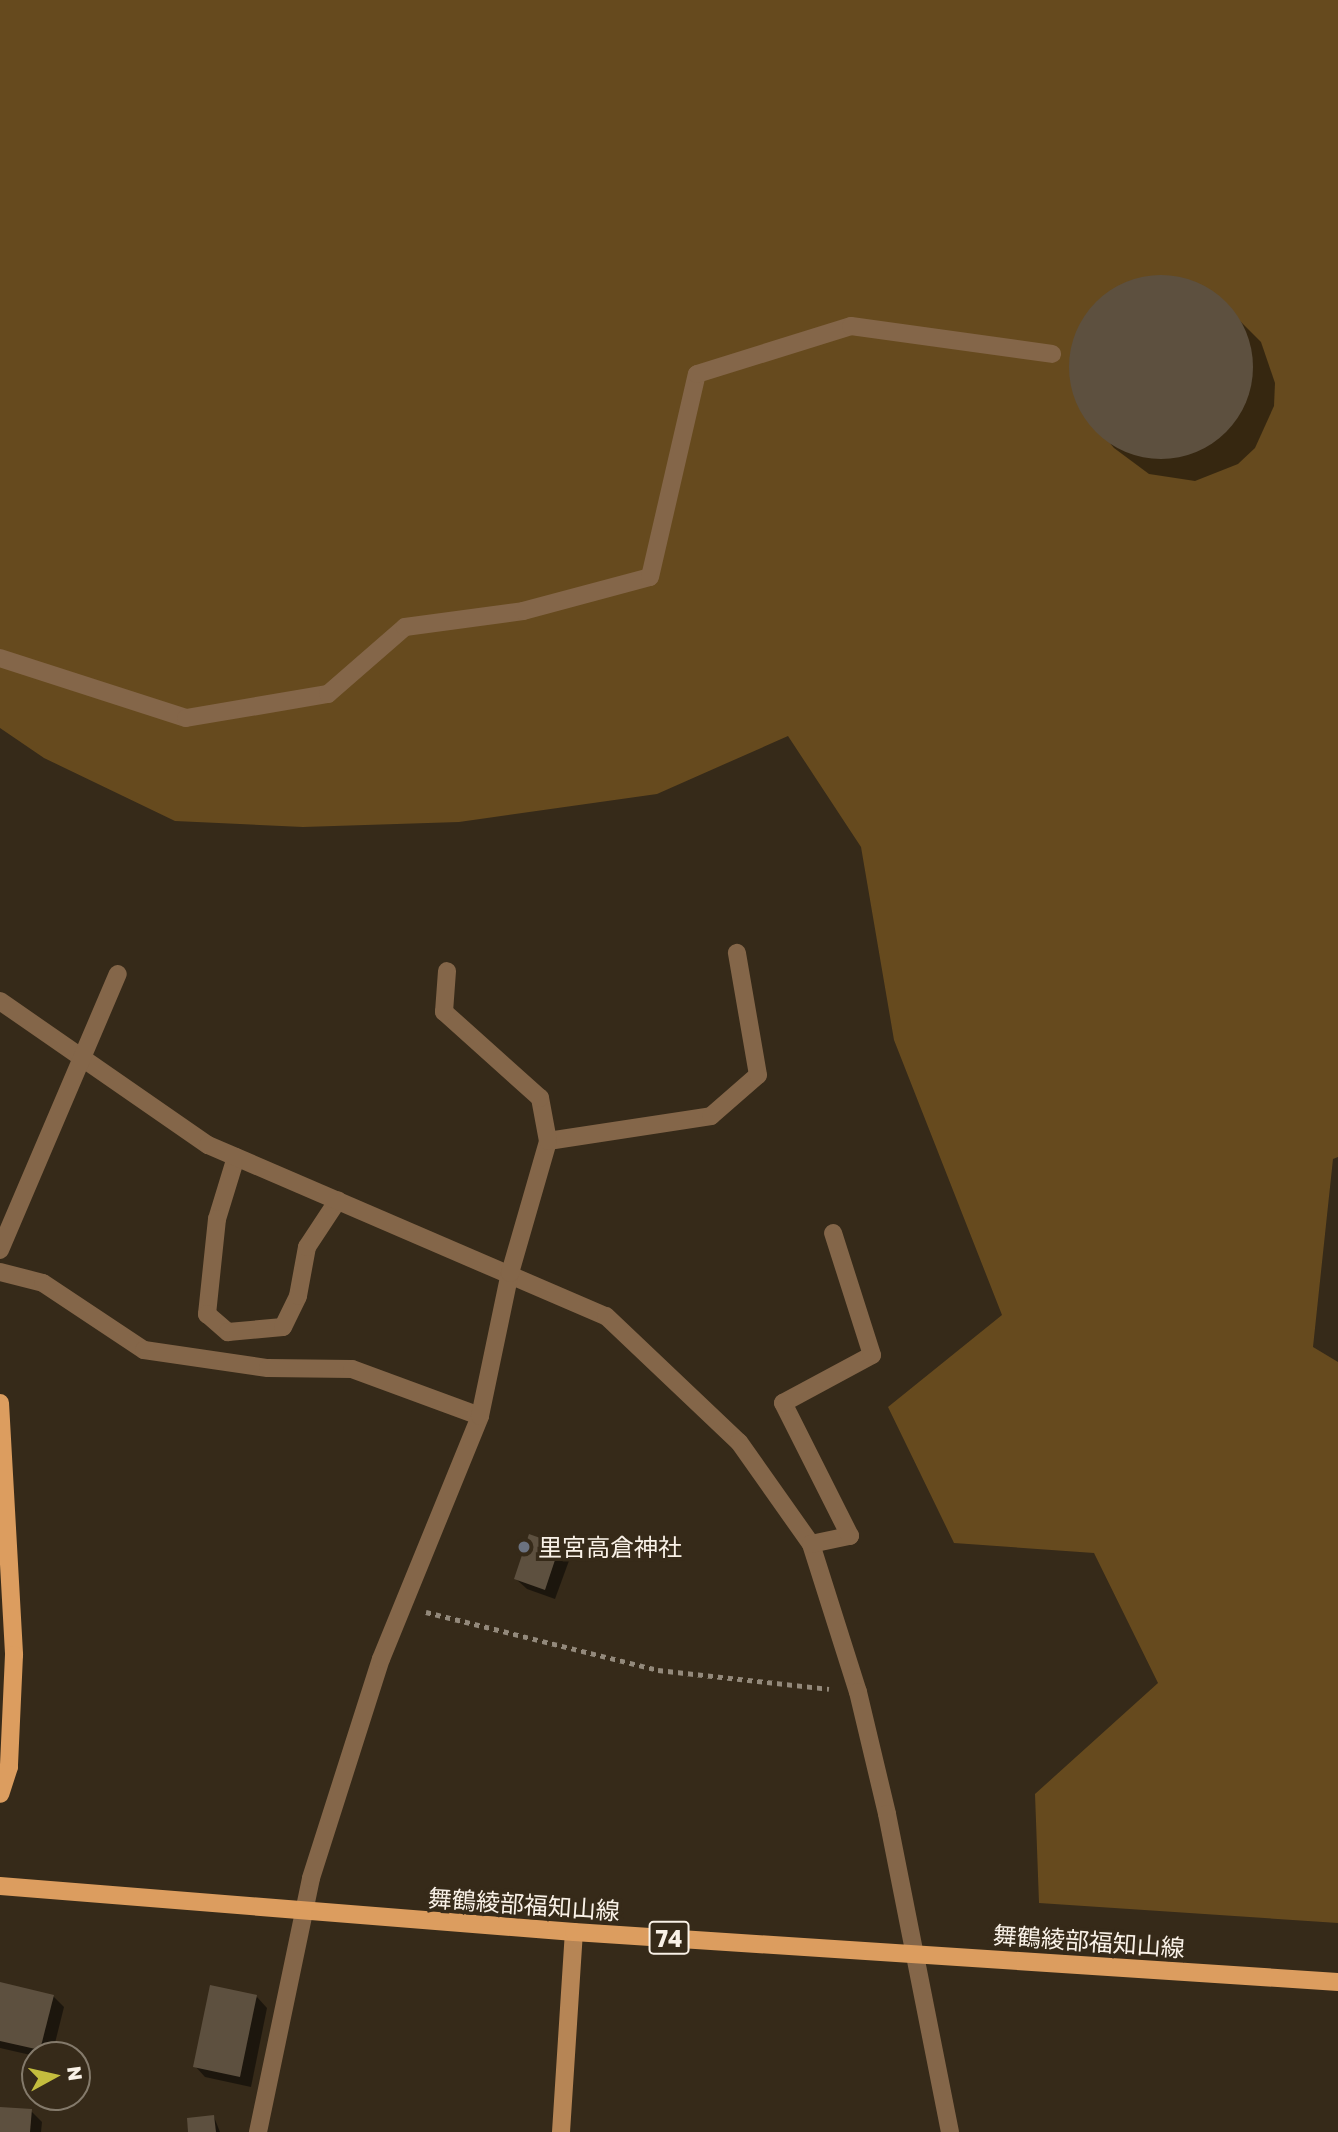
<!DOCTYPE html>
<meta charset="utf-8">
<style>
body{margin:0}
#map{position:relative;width:1338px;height:2132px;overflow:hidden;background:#362a19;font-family:"Golos Text","Noto Sans JP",sans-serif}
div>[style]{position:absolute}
.green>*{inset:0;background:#664a1e}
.shadow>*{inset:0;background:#0007}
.building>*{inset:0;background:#5d503f}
.round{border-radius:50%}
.path>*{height:4.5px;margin-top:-2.25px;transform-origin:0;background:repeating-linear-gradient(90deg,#93897b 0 5px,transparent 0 10px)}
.lane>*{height:18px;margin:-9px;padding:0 9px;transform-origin:9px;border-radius:9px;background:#846649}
.street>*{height:18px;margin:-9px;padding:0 9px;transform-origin:9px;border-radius:9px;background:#846649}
.secondary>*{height:18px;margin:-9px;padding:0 9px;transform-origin:9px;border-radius:9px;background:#b68555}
.primary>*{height:18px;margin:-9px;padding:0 9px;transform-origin:9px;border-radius:9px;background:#dc9d5f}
.dots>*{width:19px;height:19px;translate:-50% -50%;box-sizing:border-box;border:4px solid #362a19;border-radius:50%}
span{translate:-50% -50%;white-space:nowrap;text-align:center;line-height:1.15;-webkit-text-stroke:7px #362a19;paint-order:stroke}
.shield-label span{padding:2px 5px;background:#362a19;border:2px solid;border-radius:5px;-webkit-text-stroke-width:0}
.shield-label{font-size:23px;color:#f9f1e7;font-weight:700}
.poi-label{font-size:24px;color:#f9f1e7}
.left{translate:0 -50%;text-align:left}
.street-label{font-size:24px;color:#f9f1e7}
.north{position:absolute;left:21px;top:2041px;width:70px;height:70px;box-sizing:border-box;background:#362a19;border:2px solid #847a6b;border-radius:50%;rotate:82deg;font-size:19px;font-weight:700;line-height:28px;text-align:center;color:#f9f1e7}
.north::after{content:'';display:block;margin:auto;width:24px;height:32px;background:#c4bd3e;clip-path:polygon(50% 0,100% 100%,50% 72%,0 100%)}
</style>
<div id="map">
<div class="green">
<div style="clip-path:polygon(0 0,1338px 0,1338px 1157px,1333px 1159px,1313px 1347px,1338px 1362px,1338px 1923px,1039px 1903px,1035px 1794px,1158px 1683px,1094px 1553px,954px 1543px,888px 1407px,1002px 1315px,894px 1040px,861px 847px,788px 736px,657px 794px,459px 822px,303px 827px,175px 821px,44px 758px,0 728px)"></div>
</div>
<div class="shadow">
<div style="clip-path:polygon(1144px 278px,1187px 280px,1207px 288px,1261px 342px,1275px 383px,1274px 406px,1255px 448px,1238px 464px,1195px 481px,1149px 474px,1114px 448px,1080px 408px,1071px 368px,1080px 328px,1105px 296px)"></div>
<div style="clip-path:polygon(559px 1547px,570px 1558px,555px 1599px,527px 1589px,516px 1579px)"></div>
<div style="clip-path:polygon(0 1983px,53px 1996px,64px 2007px,52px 2055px,35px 2056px,0 2048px)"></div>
<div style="clip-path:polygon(257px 1997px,267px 2008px,251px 2087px,205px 2077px,195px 2066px)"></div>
<div style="clip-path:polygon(0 2109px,31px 2111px,42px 2122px,41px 2132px,0 2132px)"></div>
<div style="clip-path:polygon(214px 2117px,220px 2132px,190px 2132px)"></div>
</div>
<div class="building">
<div class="round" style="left:1069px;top:275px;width:184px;height:184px"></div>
<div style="clip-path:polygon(529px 1534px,560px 1545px,545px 1590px,514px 1579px)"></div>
<div style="clip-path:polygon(0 1982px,54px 1995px,40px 2050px,0 2041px)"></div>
<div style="clip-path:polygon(210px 1985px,257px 1995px,240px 2077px,193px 2067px)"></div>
<div style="clip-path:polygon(0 2107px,32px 2109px,30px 2132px,0 2132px)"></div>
<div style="clip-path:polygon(214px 2115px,216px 2132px,188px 2132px,187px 2118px)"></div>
</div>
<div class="path">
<div style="left:426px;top:1612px;width:239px;rotate:14deg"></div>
<div style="left:658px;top:1670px;width:172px;rotate:6.3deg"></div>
</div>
<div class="lane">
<div style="left:236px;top:1157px;width:65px;rotate:107deg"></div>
<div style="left:217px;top:1219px;width:96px;rotate:96deg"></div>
<div style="left:207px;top:1314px;width:28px;rotate:41deg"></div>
<div style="left:228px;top:1332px;width:55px;rotate:-5.2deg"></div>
<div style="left:283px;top:1327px;width:34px;rotate:-64deg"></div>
<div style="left:298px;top:1296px;width:50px;rotate:-79.6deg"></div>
<div style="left:307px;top:1247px;width:56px;rotate:-56.6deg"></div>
</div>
<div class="street">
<div style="left:0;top:658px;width:195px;rotate:17.9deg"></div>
<div style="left:186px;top:718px;width:144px;rotate:-9.6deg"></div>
<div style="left:328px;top:694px;width:102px;rotate:-41deg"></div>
<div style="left:405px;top:627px;width:119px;rotate:-7.7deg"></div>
<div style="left:523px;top:611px;width:131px;rotate:-15deg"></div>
<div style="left:650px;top:577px;width:208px;rotate:-77deg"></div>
<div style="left:697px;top:374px;width:161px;rotate:-17.3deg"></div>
<div style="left:851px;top:326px;width:203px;rotate:7.9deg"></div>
<div style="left:0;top:1001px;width:253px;rotate:34.7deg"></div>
<div style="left:208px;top:1145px;width:433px;rotate:23.3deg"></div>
<div style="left:606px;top:1316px;width:183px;rotate:43.5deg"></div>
<div style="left:739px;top:1442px;width:125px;rotate:54.8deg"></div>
<div style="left:811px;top:1544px;width:155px;rotate:72.4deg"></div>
<div style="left:858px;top:1692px;width:125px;rotate:76.6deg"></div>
<div style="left:887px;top:1814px;width:324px;rotate:78.8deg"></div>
<div style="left:548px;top:1141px;width:165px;rotate:-8.7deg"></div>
<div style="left:711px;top:1116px;width:62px;rotate:-41.1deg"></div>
<div style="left:758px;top:1075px;width:124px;rotate:-99.8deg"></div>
<div style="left:0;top:1250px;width:300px;rotate:-66.9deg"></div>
<div style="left:0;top:1272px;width:44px;rotate:14.3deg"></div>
<div style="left:43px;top:1283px;width:121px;rotate:33.6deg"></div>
<div style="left:144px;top:1350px;width:125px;rotate:8.3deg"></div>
<div style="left:268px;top:1368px;width:84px;rotate:0.7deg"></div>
<div style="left:352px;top:1369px;width:136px;rotate:20.2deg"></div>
<div style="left:811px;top:1544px;width:40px;rotate:-12deg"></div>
<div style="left:850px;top:1536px;width:149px;rotate:-116.7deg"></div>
<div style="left:783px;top:1403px;width:101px;rotate:-28.3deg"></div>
<div style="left:872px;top:1355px;width:128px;rotate:-107.7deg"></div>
<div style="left:258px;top:2132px;width:259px;rotate:-78.2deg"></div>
<div style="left:311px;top:1878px;width:230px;rotate:-72.3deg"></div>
<div style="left:381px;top:1659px;width:262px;rotate:-67.8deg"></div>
<div style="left:480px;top:1416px;width:146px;rotate:-78.2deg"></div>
<div style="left:510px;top:1273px;width:137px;rotate:-73.9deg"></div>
<div style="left:548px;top:1141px;width:44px;rotate:-100.5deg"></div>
<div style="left:540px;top:1098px;width:129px;rotate:-138.1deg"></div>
<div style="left:444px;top:1012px;width:41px;rotate:-85.8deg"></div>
</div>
<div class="secondary">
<div style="left:561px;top:2132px;width:200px;rotate:-86.3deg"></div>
</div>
<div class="primary">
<div style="left:0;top:1403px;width:252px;rotate:86.8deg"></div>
<div style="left:14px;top:1655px;width:112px;rotate:92.6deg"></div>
<div style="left:9px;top:1767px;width:28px;rotate:108deg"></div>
<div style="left:0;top:1886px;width:576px;rotate:4.58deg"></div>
<div style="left:574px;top:1932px;width:766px;rotate:3.74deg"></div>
</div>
<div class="dots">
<div style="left:524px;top:1547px;background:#6b7280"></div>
</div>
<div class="shield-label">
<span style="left:669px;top:1938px">74</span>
</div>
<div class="poi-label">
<span class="left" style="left:538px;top:1547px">里宮高倉神社</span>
</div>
<div class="street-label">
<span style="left:524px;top:1904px;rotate:4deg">舞鶴綾部福知山線</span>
<span style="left:1089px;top:1941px;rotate:4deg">舞鶴綾部福知山線</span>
</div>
<div class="north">N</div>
</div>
